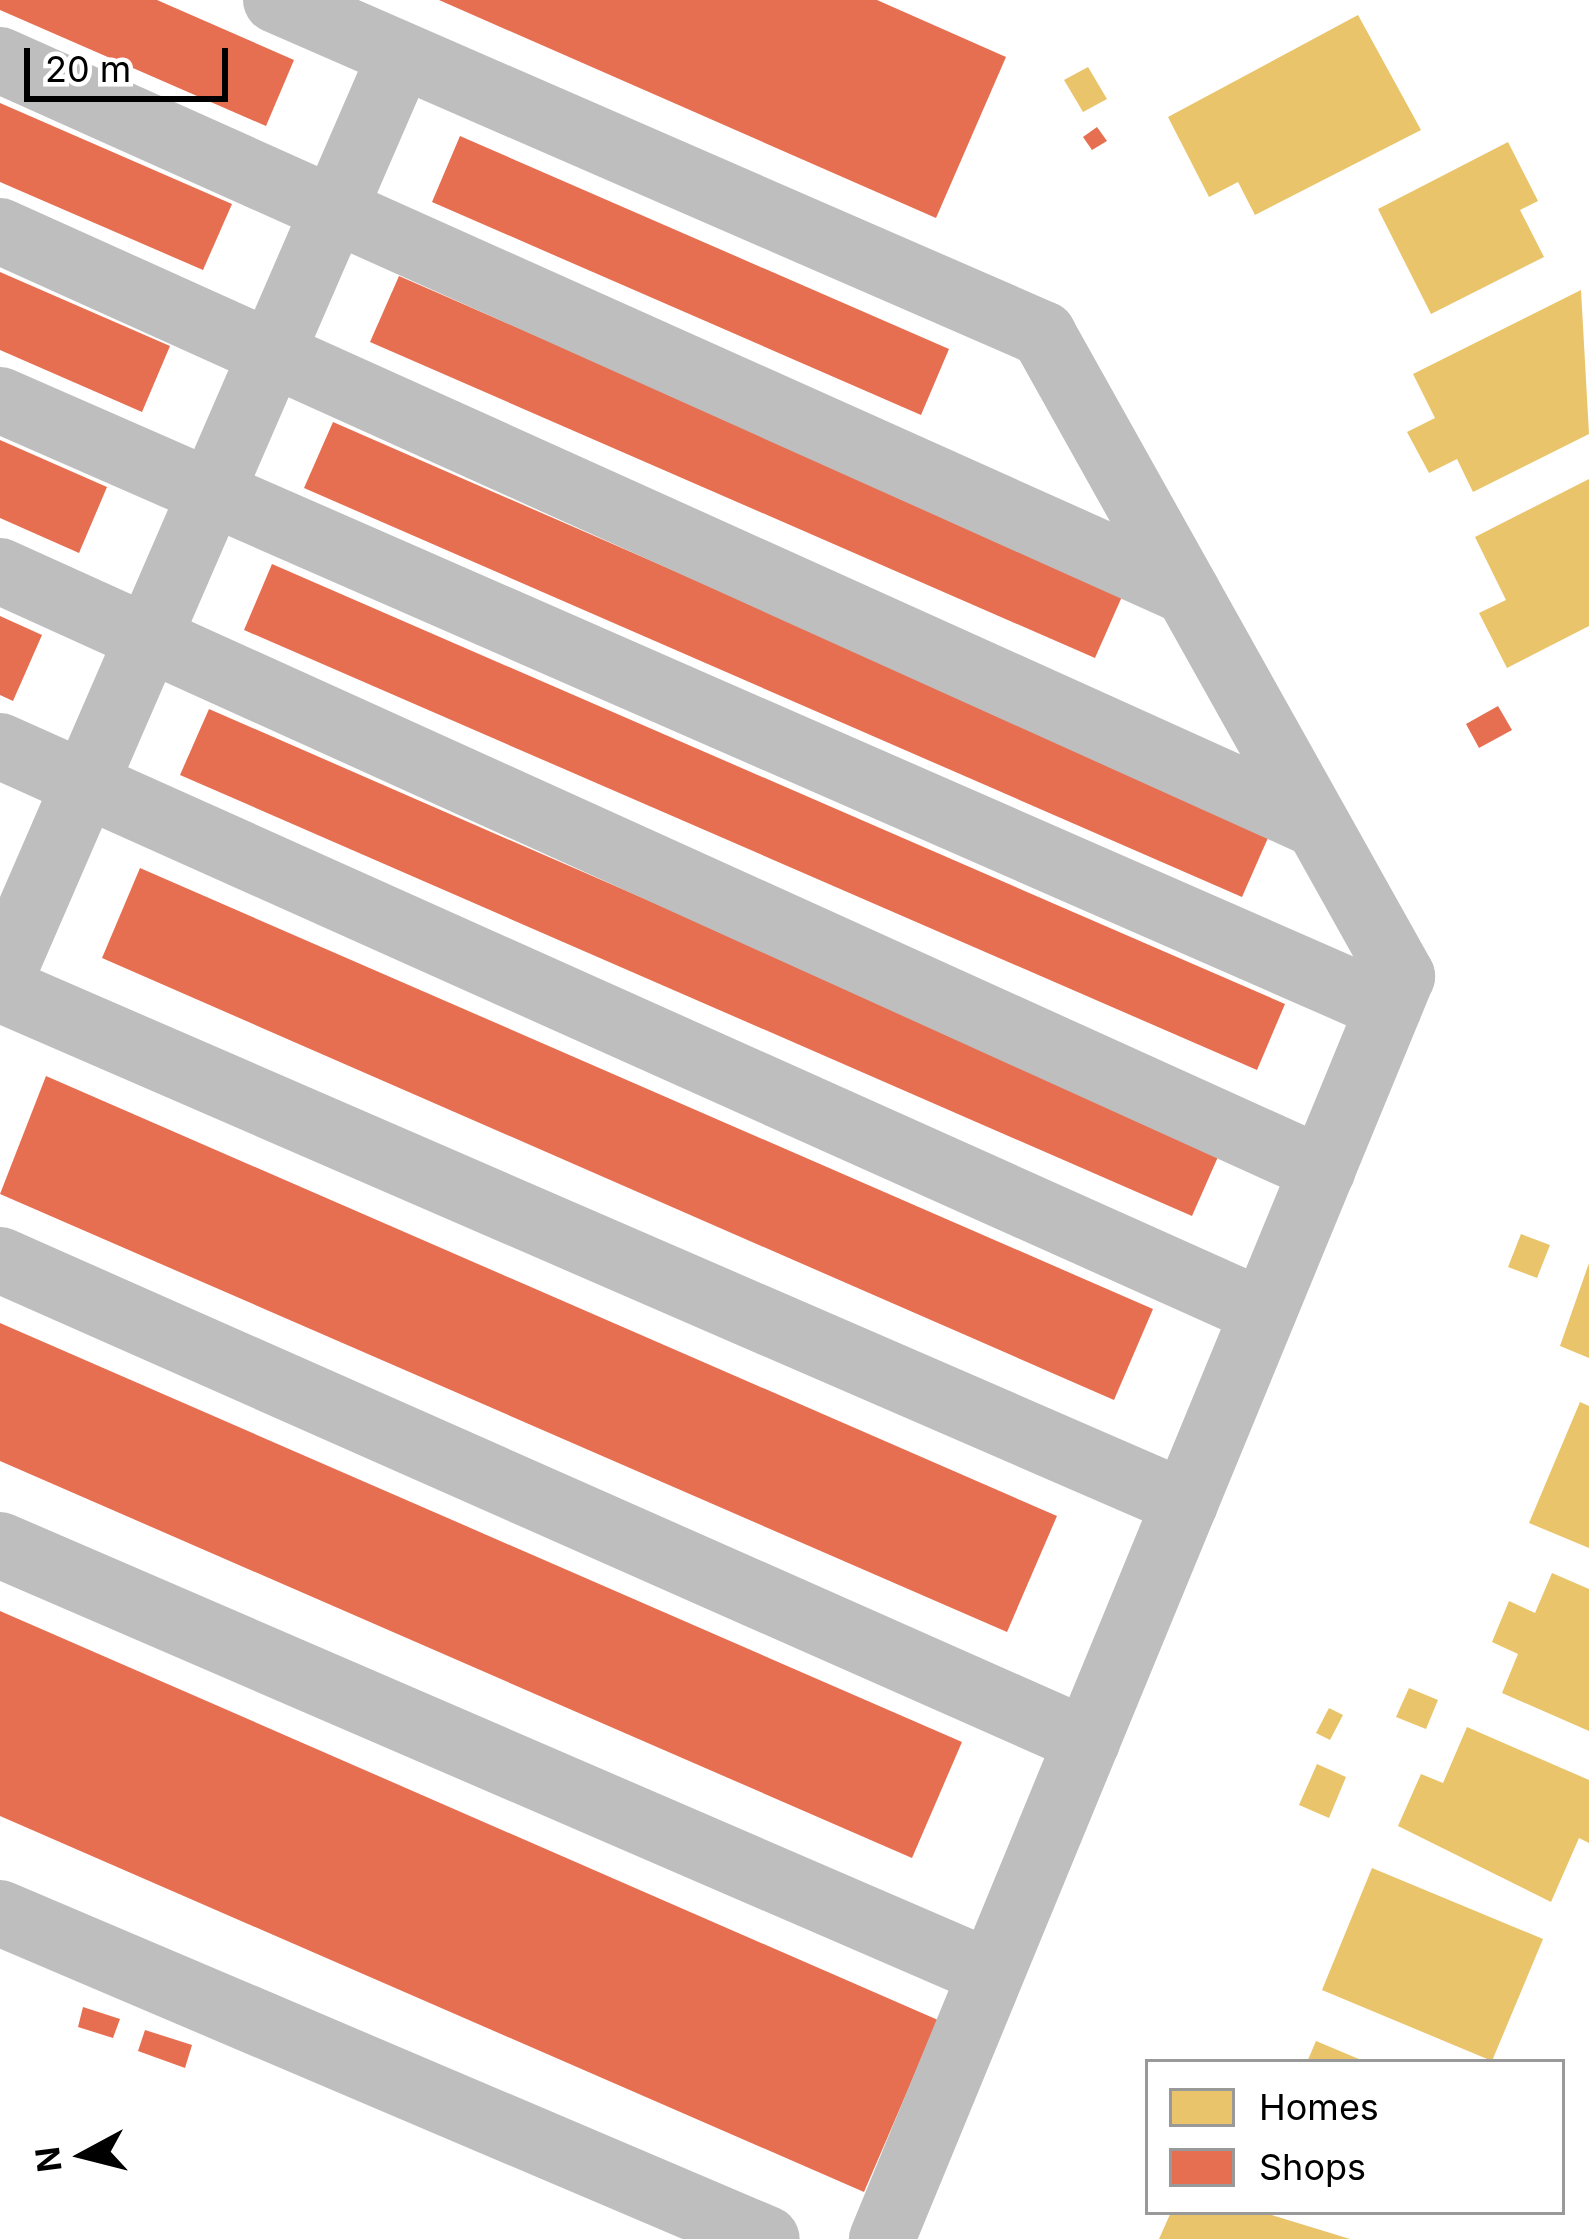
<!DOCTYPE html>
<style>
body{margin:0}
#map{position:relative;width:1589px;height:2239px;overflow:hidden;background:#fff;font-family:Inter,sans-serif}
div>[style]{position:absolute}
.homes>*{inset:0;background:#e9c46a}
.shops>*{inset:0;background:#e76f51}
.minor>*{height:66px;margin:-33px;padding:0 33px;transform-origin:33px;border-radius:33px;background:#bebebe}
span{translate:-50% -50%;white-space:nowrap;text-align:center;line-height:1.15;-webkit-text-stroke:12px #fff;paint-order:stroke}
.legend{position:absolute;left:1145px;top:2059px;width:420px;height:156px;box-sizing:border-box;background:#fff;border:3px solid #999;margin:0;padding:15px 21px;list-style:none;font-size:36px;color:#000}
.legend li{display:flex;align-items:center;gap:24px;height:60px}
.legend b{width:60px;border:3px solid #999}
.north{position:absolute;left:24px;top:2095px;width:120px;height:120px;-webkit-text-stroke:9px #fff;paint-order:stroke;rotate:263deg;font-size:33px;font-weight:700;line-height:48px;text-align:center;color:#000}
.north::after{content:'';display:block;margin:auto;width:42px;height:54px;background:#000;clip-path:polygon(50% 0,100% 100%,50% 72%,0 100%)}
.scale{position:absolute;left:24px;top:48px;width:204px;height:54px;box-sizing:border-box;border:6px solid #000;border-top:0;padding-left:15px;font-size:36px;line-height:42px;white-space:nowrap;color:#000;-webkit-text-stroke:9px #fff;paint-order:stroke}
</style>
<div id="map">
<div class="homes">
<div style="clip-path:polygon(1358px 15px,1421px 130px,1255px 215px,1238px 182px,1209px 197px,1168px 117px)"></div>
<div style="clip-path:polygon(1088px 67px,1107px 99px,1083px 112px,1064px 80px)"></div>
<div style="clip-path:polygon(1508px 142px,1538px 201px,1520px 210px,1544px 257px,1431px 314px,1378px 209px)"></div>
<div style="clip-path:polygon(1581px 290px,1589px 434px,1473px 492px,1457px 459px,1429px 473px,1407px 432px,1435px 418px,1413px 374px)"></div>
<div style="clip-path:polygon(1589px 479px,1589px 626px,1507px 668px,1479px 613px,1506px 600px,1475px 537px)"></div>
<div style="clip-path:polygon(1521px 1234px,1550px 1245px,1537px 1278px,1508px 1267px)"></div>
<div style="clip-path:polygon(1589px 1263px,1589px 1358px,1560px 1346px)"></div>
<div style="clip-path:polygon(1580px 1402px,1589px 1406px,1589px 1548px,1529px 1523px)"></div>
<div style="clip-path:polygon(1552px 1573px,1589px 1589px,1589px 1731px,1502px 1693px,1518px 1654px,1492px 1642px,1509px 1601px,1535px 1613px)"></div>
<div style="clip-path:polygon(1409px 1688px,1438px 1700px,1426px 1729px,1396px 1717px)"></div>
<div style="clip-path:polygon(1329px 1708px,1343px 1715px,1330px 1740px,1316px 1733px)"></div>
<div style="clip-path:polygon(1467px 1727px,1589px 1780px,1589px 1843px,1579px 1838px,1551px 1902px,1398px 1826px,1421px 1774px,1443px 1783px)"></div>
<div style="clip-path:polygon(1317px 1764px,1346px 1777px,1329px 1818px,1299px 1805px)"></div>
<div style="clip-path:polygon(1372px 1868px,1543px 1939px,1492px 2061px,1322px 1990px)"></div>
<div style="clip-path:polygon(1316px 2041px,1366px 2062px,1307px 2062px)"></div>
<div style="clip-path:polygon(1171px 2212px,1262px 2212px,1350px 2239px,1159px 2239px)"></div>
</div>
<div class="shops">
<div style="clip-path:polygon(0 0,157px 0,294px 60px,266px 126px,0 10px)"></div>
<div style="clip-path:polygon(439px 0,877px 0,1006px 57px,936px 218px)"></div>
<div style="clip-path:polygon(0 103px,232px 204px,203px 270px,0 182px)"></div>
<div style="clip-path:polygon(1097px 127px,1107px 141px,1092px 150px,1083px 137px)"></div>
<div style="clip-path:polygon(460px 136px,949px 349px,921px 415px,432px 202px)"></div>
<div style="clip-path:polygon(0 272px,170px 346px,142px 412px,0 350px)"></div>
<div style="clip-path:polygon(399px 276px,1124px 592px,1095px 658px,370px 342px)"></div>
<div style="clip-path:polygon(333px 422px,1271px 831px,1242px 897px,304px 488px)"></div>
<div style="clip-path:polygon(0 440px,107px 487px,79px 553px,0 518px)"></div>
<div style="clip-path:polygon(272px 564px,1285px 1004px,1257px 1070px,244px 630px)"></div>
<div style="clip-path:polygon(0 616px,42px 635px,13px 701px,0 695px)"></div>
<div style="clip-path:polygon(1498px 706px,1512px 730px,1479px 748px,1466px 724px)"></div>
<div style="clip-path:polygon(209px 709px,1221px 1150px,1192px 1216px,180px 775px)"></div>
<div style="clip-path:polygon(140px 868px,1153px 1309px,1114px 1400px,102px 958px)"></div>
<div style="clip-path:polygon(46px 1076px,1057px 1516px,1007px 1632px,0 1194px)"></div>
<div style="clip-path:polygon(0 1323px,962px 1742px,912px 1858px,0 1461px)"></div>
<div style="clip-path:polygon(0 1611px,938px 2020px,864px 2192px,0 1816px)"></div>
<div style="clip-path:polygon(83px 2007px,120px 2019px,113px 2038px,78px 2027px)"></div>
<div style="clip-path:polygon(145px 2030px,192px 2045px,185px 2068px,138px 2051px)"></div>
</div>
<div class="minor">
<div style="left:276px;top:0;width:837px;rotate:23.53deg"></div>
<div style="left:1043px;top:334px;width:736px;rotate:60.79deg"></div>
<div style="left:1402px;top:976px;width:1366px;rotate:112.38deg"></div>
<div style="left:0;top:60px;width:1301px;rotate:24.14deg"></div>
<div style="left:0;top:231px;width:1445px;rotate:24.28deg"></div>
<div style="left:0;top:400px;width:1516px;rotate:23.64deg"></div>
<div style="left:0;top:571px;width:1452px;rotate:24.36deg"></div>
<div style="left:0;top:746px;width:1384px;rotate:24.14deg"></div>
<div style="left:0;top:980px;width:1008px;rotate:-66.56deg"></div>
<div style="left:0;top:989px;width:1292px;rotate:23.45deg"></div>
<div style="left:0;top:1260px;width:1189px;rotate:23.87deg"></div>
<div style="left:0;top:1545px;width:1079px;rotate:23.36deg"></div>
<div style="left:0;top:1913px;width:833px;rotate:23.03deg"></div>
</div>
<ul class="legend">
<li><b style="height:33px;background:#e9c46a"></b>Homes</li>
<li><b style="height:33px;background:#e76f51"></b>Shops</li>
</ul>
<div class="north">N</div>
<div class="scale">20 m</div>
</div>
